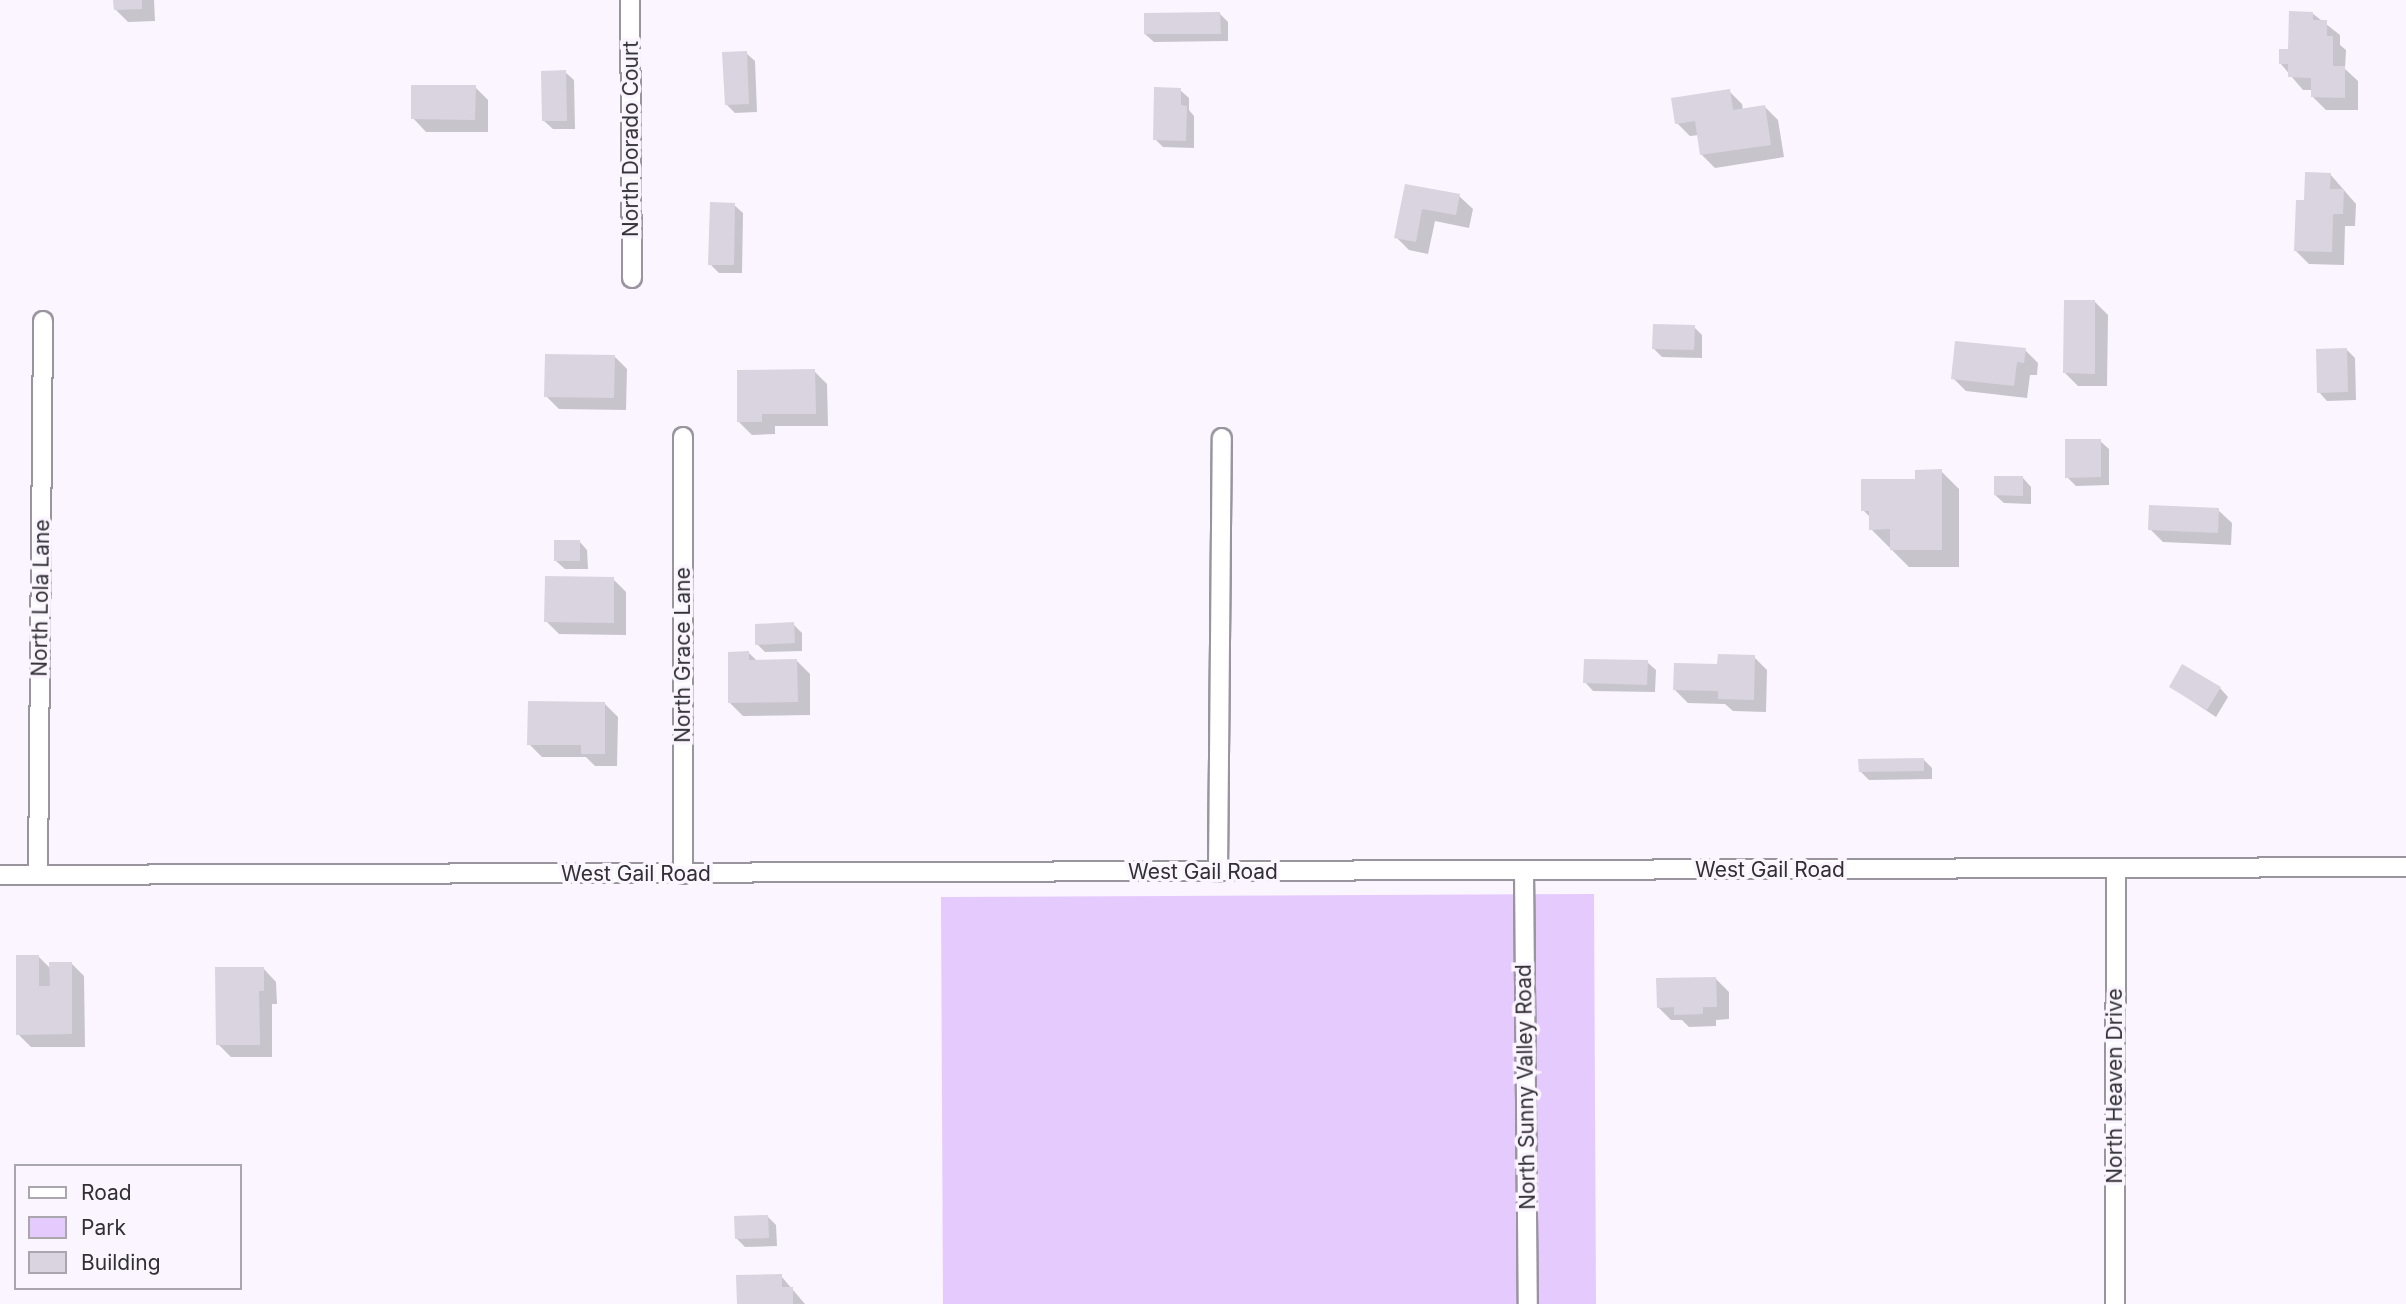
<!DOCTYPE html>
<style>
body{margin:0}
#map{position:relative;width:2406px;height:1304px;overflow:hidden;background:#faf5ff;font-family:Inter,sans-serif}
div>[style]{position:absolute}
.green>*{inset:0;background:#e5cafe}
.shadow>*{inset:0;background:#0003}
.building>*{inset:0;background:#dad4e0}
.roads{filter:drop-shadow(2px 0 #99949e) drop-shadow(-2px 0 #99949e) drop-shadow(0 2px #99949e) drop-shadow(0 -2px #99949e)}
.minor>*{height:18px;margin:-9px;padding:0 9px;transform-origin:9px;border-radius:9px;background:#fff}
span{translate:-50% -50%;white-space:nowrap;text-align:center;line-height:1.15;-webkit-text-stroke:7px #faf5ff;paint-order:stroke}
.street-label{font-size:21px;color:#323035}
.legend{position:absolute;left:14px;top:1164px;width:228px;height:126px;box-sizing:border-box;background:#faf5ff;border:2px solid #aaa6ae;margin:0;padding:9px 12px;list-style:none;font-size:21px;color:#323035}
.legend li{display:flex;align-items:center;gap:14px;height:35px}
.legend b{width:35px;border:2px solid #aaa6ae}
</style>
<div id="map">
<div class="green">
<div style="clip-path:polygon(1594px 894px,1596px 1304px,943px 1304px,941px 897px)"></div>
</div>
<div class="shadow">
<div style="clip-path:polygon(115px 0,154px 0,155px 21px,128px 22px,115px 9px)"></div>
<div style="clip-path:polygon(2312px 13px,2340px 35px,2340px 45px,2346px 50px,2345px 69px,2358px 81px,2358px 110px,2326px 110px,2313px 97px,2313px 90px,2303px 90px,2281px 64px)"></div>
<div style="clip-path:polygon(1220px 14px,1228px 22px,1228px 41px,1154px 42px,1145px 34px)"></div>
<div style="clip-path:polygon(746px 53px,755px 61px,757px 112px,735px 113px,726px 104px)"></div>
<div style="clip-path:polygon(565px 72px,574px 80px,575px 129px,553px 129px,544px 121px)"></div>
<div style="clip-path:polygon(475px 87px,488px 100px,488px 132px,426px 132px,413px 118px)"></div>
<div style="clip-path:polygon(1180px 90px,1189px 98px,1189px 110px,1194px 116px,1194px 148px,1163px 147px,1155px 139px)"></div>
<div style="clip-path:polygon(1729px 91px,1742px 104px,1743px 110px,1765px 107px,1778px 120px,1784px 157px,1715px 168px,1702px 155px,1699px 135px,1690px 136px,1677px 123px)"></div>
<div style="clip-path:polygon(2330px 174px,2356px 204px,2355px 226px,2345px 226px,2344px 265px,2309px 264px,2296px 251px,2305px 202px)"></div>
<div style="clip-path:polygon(1406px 186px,1459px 196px,1473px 209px,1469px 228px,1435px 221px,1428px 254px,1409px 250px,1396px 237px)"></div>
<div style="clip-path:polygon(734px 205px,743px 213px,742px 273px,719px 273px,710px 264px)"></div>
<div style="clip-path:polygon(2095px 302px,2108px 315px,2107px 386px,2078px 386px,2065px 373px)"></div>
<div style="clip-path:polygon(1694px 327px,1702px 335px,1702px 358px,1662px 357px,1654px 349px)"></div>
<div style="clip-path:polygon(2025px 350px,2038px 363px,2037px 375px,2030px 375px,2027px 398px,1966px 391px,1953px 378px)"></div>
<div style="clip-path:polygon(2347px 350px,2355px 358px,2356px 400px,2327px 401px,2319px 392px)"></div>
<div style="clip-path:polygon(614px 356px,627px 369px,626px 410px,559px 409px,546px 396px)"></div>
<div style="clip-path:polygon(814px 371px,827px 384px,828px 426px,775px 426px,775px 434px,752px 435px,739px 422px)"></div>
<div style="clip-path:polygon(2100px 441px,2109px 449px,2109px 485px,2076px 486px,2067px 477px)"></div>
<div style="clip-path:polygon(1941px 471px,1959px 489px,1959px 567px,1909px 567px,1871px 529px,1871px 518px,1863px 510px)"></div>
<div style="clip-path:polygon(2023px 478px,2031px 487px,2031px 504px,2004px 503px,1995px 495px)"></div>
<div style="clip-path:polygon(2218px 510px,2232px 523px,2231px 545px,2163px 542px,2150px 529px)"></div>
<div style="clip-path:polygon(579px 541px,587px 550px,588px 569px,565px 569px,556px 561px)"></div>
<div style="clip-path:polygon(613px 579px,626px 592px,626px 635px,559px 634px,546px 621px)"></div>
<div style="clip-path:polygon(793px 624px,802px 633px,802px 651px,765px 652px,757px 644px)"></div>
<div style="clip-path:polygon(749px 653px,757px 661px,797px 661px,810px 674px,810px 715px,743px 716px,730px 703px)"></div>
<div style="clip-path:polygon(1754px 657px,1767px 670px,1766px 712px,1733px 711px,1725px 704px,1688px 703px,1674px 689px,1719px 666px)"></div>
<div style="clip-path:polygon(1647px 662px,1656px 670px,1655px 692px,1593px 691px,1585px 682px)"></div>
<div style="clip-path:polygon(2171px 687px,2220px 688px,2228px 697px,2216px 717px)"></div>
<div style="clip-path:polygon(605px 704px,618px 717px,617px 766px,595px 766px,586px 757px,542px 757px,529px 744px)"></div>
<div style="clip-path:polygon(1924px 760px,1932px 768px,1932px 779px,1869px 780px,1860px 771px)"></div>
<div style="clip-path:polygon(38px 956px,51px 969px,71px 963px,84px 976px,85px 1047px,31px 1047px,18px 1034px)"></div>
<div style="clip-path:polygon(263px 968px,276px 982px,277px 1004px,272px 1004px,272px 1057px,231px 1057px,218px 1044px)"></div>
<div style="clip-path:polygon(1716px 979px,1729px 992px,1729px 1019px,1716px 1020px,1716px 1026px,1689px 1027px,1682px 1020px,1671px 1020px,1658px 1007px)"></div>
<div style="clip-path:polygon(22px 1164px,40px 1164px,41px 1166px,22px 1166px)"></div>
<div style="clip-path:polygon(768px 1217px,776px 1225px,777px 1246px,745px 1247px,737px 1239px)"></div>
<div style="clip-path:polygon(781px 1276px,805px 1304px,739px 1304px)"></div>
</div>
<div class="building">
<div style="clip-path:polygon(113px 0,142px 0,142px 9px,114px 10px)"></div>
<div style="clip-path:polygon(2289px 11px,2313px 12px,2313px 20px,2327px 20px,2327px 36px,2333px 36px,2333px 66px,2345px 66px,2345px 98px,2311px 97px,2311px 78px,2288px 77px,2288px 64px,2279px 64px,2279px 49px,2288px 49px)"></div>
<div style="clip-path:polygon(1220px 12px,1221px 34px,1144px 34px,1144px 13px)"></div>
<div style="clip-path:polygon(747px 51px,749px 104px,725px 105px,722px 52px)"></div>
<div style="clip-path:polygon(566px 70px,567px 121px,542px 121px,541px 71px)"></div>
<div style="clip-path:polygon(411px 85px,476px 85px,475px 120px,411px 119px)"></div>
<div style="clip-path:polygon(1154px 87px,1181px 88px,1181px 105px,1187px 106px,1186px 141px,1153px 140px)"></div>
<div style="clip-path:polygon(1730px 89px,1733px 110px,1765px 105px,1771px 145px,1700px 155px,1695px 121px,1675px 124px,1671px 98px)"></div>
<div style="clip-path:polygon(2305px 172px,2331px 173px,2330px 189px,2344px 189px,2343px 214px,2333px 214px,2332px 252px,2294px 251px,2296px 200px,2304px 200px)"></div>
<div style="clip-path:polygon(1405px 184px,1460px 194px,1456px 215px,1422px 209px,1416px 242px,1394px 238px)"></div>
<div style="clip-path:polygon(710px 202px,735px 203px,734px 265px,708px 265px)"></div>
<div style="clip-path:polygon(2064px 300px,2095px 300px,2095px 374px,2063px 373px)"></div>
<div style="clip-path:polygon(1653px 324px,1695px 325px,1694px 350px,1652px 349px)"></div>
<div style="clip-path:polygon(1955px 341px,2026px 348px,2024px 363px,2017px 362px,2014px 386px,1951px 379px)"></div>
<div style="clip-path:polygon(2347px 348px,2348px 392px,2317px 393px,2316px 349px)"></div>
<div style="clip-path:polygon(545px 354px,615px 355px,614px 398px,544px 397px)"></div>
<div style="clip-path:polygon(815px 369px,816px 414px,762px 414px,762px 422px,737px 422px,737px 370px)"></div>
<div style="clip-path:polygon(2065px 439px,2101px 439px,2101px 477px,2065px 478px)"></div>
<div style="clip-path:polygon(1942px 469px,1942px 550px,1890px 550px,1890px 529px,1869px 530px,1869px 511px,1861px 511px,1861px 479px,1915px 479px,1915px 470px)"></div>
<div style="clip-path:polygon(1994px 476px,2023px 476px,2023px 496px,1994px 495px)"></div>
<div style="clip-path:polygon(2149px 505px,2219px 508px,2218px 533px,2148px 530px)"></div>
<div style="clip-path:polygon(554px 540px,580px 540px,580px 561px,554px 561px)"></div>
<div style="clip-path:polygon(545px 576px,614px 577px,614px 623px,544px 622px)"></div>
<div style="clip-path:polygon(794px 622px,795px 643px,755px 645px,755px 624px)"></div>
<div style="clip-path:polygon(749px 651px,749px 660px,797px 659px,798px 702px,728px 703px,728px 652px)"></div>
<div style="clip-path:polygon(1718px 654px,1755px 655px,1754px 700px,1718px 699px,1718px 691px,1673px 690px,1674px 663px,1717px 664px)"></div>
<div style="clip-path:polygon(1584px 659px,1648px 660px,1647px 685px,1583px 683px)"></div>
<div style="clip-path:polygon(2182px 664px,2221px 687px,2207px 710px,2169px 687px)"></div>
<div style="clip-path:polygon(528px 701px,605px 702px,605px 754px,581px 754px,581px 745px,527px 745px)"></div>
<div style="clip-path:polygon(1924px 758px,1924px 771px,1859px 772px,1858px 759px)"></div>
<div style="clip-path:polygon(16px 955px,39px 955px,39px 986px,50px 986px,49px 962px,72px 962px,72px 1034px,16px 1035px)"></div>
<div style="clip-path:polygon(215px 967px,264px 967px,264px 991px,259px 991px,260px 1045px,216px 1045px)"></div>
<div style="clip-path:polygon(1716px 977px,1717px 1007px,1703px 1007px,1703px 1014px,1674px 1015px,1674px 1007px,1657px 1008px,1656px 978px)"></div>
<div style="clip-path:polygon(768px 1215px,769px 1238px,735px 1239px,734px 1216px)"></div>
<div style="clip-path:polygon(782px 1274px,782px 1287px,793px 1287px,793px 1304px,737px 1304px,736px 1275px)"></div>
</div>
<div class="roads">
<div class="minor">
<div style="left:630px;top:0;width:278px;rotate:89.6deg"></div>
<div style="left:683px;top:437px;width:437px;rotate:90deg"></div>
<div style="left:1524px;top:871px;width:433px;rotate:89.5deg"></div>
<div style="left:1218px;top:872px;width:434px;rotate:-89.5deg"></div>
<div style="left:0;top:875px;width:2406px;rotate:-0.19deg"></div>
<div style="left:38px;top:875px;width:554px;rotate:-89.48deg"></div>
<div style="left:2115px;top:1304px;width:436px;rotate:-89.9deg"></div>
</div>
</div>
<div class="street-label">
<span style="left:631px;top:139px;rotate:-90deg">North Dorado Court</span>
<span style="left:41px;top:598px;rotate:-89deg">North Lola Lane</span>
<span style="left:683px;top:655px;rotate:-90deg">North Grace Lane</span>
<span style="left:1770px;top:870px">West Gail Road</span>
<span style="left:1203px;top:872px">West Gail Road</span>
<span style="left:636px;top:874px">West Gail Road</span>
<span style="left:2115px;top:1086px;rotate:-90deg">North Heaven Drive</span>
<span style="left:1526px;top:1087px;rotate:-91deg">North Sunny Valley Road</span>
</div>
<ul class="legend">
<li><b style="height:9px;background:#fff"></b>Road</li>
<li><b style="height:19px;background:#e5cafe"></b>Park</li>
<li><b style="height:19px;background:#dad4e0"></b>Building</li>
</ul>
</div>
